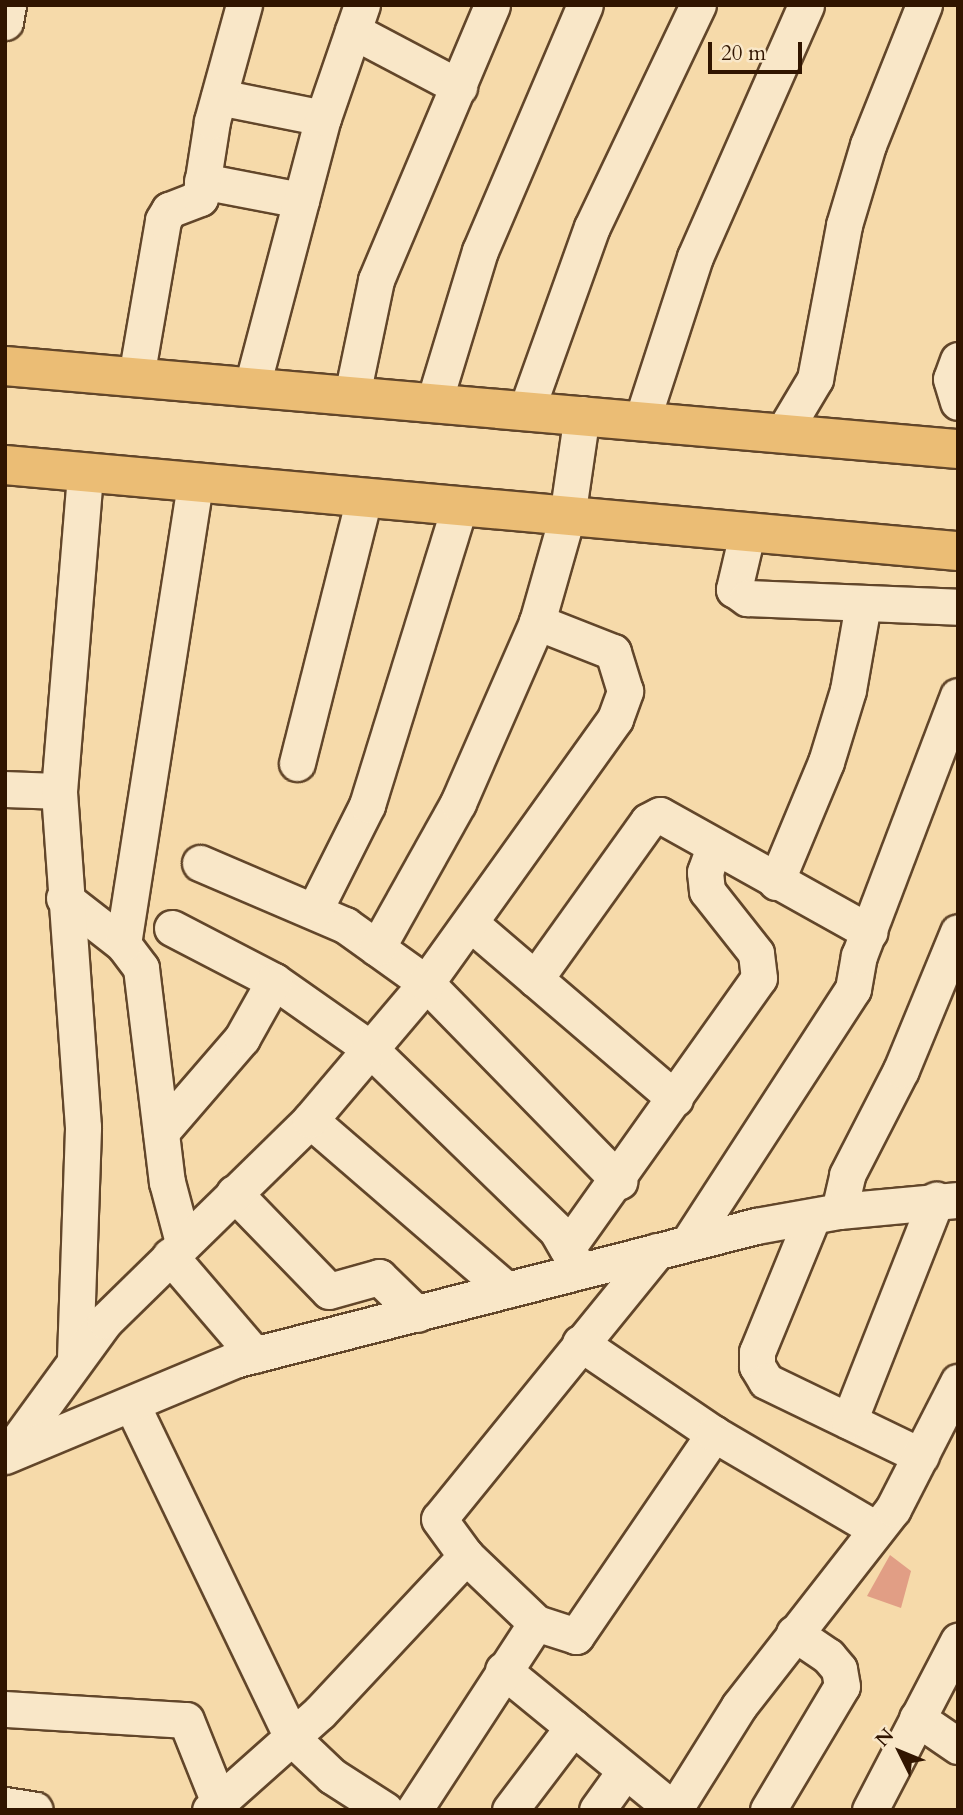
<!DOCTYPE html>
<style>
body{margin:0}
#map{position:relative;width:963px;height:1815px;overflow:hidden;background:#f6daaa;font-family:Cardo,serif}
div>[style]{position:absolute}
.building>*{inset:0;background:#e19e85}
.roads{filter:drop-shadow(2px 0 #62462a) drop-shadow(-2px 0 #62462a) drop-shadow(0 2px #62462a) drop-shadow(0 -2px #62462a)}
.street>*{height:35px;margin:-17.5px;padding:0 17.5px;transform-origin:17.5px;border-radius:17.5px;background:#f9e7c8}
.primary>*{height:38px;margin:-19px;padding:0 19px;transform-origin:19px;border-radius:19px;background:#ebbd75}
span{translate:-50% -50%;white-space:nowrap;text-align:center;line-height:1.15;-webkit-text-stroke:5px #f9e7c8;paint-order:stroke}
.frame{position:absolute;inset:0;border:7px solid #311500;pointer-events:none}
.north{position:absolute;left:865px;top:1717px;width:70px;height:70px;-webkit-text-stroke:5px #f9e7c8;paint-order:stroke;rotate:313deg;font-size:19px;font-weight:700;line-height:28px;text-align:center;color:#311500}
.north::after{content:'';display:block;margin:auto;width:24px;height:32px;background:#311500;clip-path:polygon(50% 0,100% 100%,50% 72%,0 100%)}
.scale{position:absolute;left:708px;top:42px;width:94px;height:32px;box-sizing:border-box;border:4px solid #311500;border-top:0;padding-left:9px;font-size:21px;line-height:24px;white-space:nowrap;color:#311500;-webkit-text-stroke:5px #f9e7c8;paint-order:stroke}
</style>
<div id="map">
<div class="building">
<div style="clip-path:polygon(890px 1555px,911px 1571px,901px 1608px,867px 1596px)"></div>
</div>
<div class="roads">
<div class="street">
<div style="left:5px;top:22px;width:17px;rotate:-80deg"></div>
<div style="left:353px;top:31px;width:120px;rotate:27.8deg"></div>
<div style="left:219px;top:97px;width:106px;rotate:11.4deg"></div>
<div style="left:202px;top:181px;width:101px;rotate:10.9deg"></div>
<div style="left:958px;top:360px;width:20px;rotate:110deg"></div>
<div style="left:951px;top:379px;width:24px;rotate:73deg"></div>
<div style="left:136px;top:377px;width:159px;rotate:-80.2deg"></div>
<div style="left:163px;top:220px;width:12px;rotate:-59deg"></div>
<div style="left:169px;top:210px;width:33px;rotate:-21deg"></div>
<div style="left:200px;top:198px;width:78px;rotate:-81.1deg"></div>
<div style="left:212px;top:121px;width:120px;rotate:-74.6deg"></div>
<div style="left:252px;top:386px;width:277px;rotate:-75.2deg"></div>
<div style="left:323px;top:118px;width:120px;rotate:-71deg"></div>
<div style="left:352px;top:395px;width:117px;rotate:-78.2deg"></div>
<div style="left:376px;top:280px;width:298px;rotate:-67.1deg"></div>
<div style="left:434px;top:402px;width:158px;rotate:-73.1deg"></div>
<div style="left:480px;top:251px;width:267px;rotate:-66.9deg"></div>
<div style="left:526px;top:411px;width:195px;rotate:-70.3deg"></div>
<div style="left:592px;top:227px;width:246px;rotate:-64.5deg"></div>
<div style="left:642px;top:420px;width:171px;rotate:-72deg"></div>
<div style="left:695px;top:257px;width:275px;rotate:-66.2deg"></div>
<div style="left:784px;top:431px;width:61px;rotate:-59.2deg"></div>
<div style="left:815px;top:379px;width:157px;rotate:-79.3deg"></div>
<div style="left:844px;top:225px;width:84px;rotate:-73.3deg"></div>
<div style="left:868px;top:145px;width:151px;rotate:-68.2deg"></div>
<div style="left:747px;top:534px;width:57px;rotate:103.3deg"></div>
<div style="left:734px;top:589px;width:16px;rotate:35deg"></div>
<div style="left:747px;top:598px;width:211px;rotate:2.4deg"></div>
<div style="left:297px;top:763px;width:273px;rotate:-75.8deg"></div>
<div style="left:5px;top:789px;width:54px;rotate:2.1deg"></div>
<div style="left:200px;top:863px;width:158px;rotate:23.2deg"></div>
<div style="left:345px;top:925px;width:100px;rotate:35.6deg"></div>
<div style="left:426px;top:983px;width:277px;rotate:45.7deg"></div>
<div style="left:776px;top:882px;width:130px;rotate:-67.4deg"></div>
<div style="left:826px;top:762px;width:75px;rotate:-73deg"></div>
<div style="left:848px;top:690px;width:87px;rotate:-80.1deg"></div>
<div style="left:64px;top:898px;width:75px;rotate:37.9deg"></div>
<div style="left:123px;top:944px;width:30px;rotate:53deg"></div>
<div style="left:141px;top:968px;width:216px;rotate:83.1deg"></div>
<div style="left:167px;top:1182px;width:62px;rotate:75.1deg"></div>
<div style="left:314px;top:911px;width:119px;rotate:-63.4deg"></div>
<div style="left:367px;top:805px;width:312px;rotate:-72.8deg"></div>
<div style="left:470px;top:923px;width:270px;rotate:40.6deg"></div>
<div style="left:172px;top:928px;width:115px;rotate:27.5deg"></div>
<div style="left:274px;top:981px;width:115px;rotate:35.1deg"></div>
<div style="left:368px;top:1047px;width:264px;rotate:44.2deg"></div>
<div style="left:557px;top:1231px;width:46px;rotate:60.1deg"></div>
<div style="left:123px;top:944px;width:468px;rotate:-81.1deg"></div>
<div style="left:377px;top:948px;width:166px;rotate:-60.8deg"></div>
<div style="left:458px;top:803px;width:197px;rotate:-66.4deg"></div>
<div style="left:537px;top:622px;width:109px;rotate:-74.1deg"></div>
<div style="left:567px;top:517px;width:104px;rotate:-81.7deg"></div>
<div style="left:535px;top:979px;width:194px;rotate:-54.4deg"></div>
<div style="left:648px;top:821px;width:13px;rotate:-27deg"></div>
<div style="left:660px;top:815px;width:240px;rotate:29.2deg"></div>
<div style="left:310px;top:1120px;width:260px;rotate:40.8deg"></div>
<div style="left:161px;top:1132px;width:124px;rotate:-49.2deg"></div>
<div style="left:242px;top:1038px;width:65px;rotate:-60.7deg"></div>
<div style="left:234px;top:1193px;width:136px;rotate:45.9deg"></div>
<div style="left:329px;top:1291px;width:52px;rotate:-15.6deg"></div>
<div style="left:379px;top:1277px;width:53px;rotate:44.2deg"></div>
<div style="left:839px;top:1211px;width:37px;rotate:-77deg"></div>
<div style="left:847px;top:1175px;width:118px;rotate:-62.8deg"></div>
<div style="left:901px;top:1070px;width:149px;rotate:-67.6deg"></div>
<div style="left:812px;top:1218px;width:145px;rotate:112.3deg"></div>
<div style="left:757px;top:1352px;width:14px;rotate:90deg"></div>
<div style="left:757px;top:1366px;width:17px;rotate:59deg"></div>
<div style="left:766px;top:1381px;width:172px;rotate:25.8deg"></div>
<div style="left:688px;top:1243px;width:303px;rotate:-57deg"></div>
<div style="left:853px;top:989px;width:34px;rotate:-80deg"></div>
<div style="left:859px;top:956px;width:278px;rotate:-69.2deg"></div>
<div style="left:567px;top:1248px;width:331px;rotate:-54.6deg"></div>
<div style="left:759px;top:978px;width:25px;rotate:-97deg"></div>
<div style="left:756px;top:953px;width:79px;rotate:-128.3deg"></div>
<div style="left:707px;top:891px;width:19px;rotate:-96deg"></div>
<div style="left:705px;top:872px;width:27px;rotate:-70deg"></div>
<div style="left:657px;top:1251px;width:345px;rotate:129.1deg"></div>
<div style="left:439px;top:1519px;width:46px;rotate:53.9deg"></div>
<div style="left:466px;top:1556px;width:97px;rotate:43.7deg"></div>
<div style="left:536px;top:1623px;width:42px;rotate:18deg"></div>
<div style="left:576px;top:1636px;width:245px;rotate:-55.7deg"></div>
<div style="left:170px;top:1256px;width:130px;rotate:49.4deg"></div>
<div style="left:580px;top:1343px;width:162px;rotate:34.2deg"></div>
<div style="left:714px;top:1434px;width:188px;rotate:30.4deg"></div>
<div style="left:75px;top:1358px;width:231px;rotate:-88deg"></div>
<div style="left:83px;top:1127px;width:337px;rotate:-94.1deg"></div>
<div style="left:59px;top:791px;width:319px;rotate:-85.3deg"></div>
<div style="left:132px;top:1405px;width:369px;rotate:64.3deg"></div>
<div style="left:292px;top:1738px;width:55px;rotate:43.5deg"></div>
<div style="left:332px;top:1776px;width:63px;rotate:32.7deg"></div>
<div style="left:849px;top:1421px;width:238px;rotate:-68.5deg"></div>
<div style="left:8px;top:1454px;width:165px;rotate:-53.9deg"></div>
<div style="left:105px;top:1321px;width:287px;rotate:-44.4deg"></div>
<div style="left:310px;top:1120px;width:180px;rotate:-49.7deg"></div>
<div style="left:426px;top:983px;width:325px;rotate:-54.4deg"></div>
<div style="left:615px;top:719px;width:30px;rotate:-70deg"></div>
<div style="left:625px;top:691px;width:41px;rotate:-107.1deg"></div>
<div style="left:613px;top:652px;width:82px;rotate:-158.5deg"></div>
<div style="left:5px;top:1456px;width:248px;rotate:-22.7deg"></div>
<div style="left:234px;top:1360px;width:539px;rotate:-14.4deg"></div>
<div style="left:756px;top:1226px;width:84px;rotate:-10.2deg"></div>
<div style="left:839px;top:1211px;width:120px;rotate:-5.3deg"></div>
<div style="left:503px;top:1670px;width:221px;rotate:39.3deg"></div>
<div style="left:674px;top:1810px;width:123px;rotate:-58deg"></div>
<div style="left:739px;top:1706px;width:250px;rotate:-52deg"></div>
<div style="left:893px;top:1509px;width:143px;rotate:-62.9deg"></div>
<div style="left:5px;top:1709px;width:181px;rotate:3.5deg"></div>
<div style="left:186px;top:1720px;width:86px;rotate:68.2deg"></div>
<div style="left:917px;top:1718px;width:50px;rotate:34.3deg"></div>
<div style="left:5px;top:1805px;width:30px;rotate:9deg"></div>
<div style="left:210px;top:1810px;width:147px;rotate:-41.7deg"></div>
<div style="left:320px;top:1712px;width:214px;rotate:-46.9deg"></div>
<div style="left:414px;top:1810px;width:223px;rotate:-56.9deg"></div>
<div style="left:510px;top:1810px;width:104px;rotate:-52.8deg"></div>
<div style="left:597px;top:1810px;width:48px;rotate:-54.3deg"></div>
<div style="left:768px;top:1810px;width:144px;rotate:-59.2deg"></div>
<div style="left:842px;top:1686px;width:17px;rotate:-100deg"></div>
<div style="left:839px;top:1669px;width:17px;rotate:-130deg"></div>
<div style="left:828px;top:1656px;width:41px;rotate:-145.9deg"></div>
<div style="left:870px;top:1810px;width:191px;rotate:-62.5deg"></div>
</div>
<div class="primary">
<div style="left:5px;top:366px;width:957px;rotate:4.98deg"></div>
<div style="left:5px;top:465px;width:957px;rotate:5.16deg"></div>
</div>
</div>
<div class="frame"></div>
<div class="north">N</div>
<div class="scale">20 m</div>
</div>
